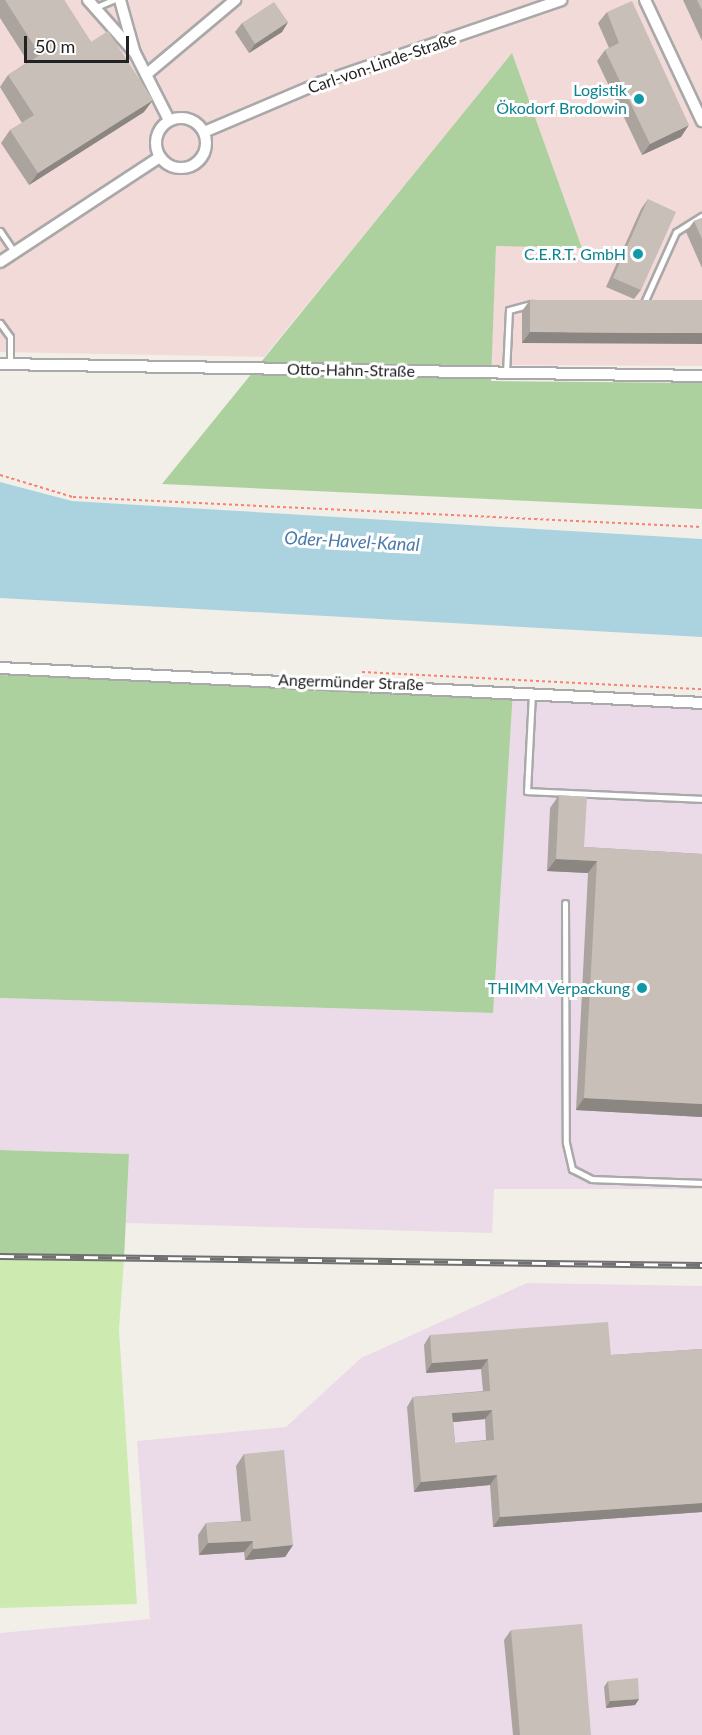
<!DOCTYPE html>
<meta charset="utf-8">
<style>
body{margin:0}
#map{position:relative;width:702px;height:1735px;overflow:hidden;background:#f2efe9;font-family:Lato,sans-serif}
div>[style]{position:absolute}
.commercial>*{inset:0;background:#f2dad9}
.industrial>*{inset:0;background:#ebdbe8}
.grass>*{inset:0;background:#cdebb0}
.forest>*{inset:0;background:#add19e}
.water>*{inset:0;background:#aad3df}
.path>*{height:2px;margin-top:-1px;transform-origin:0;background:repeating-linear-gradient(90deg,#fa8072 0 3px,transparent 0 6px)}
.roads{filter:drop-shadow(2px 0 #a9a9a9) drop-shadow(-2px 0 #a9a9a9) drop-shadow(0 2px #a9a9a9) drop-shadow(0 -2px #a9a9a9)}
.lane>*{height:5px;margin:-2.5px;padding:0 2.5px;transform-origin:2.5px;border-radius:2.5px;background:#fff}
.street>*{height:10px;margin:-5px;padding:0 5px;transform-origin:5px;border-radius:5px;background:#fff}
.street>.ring{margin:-5px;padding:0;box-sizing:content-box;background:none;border:10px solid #fff;border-radius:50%}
.rail>*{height:7px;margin-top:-3.5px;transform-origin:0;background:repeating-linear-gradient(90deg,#fff 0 14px,#707070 0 28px);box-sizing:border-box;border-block:2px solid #707070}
.wall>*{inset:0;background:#aba49e}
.shaded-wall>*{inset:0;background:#8b8681}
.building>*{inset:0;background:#c7bfb8}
.dots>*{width:16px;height:16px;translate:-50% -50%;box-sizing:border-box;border:3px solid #fff;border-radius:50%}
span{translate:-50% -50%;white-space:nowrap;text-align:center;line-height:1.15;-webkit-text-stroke:6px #fff;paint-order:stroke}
.street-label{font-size:16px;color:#222}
.culture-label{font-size:16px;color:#0d838f}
.right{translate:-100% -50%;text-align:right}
.water-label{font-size:18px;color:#4a7aab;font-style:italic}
.scale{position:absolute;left:24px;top:36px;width:105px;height:27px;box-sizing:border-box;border:3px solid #222;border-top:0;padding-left:8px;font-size:18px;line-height:21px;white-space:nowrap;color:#222;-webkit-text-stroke:4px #fff;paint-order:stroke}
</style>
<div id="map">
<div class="commercial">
<div style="clip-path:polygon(0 0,702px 0,702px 366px,491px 365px,496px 245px,582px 248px,512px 54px,264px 357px,0 352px)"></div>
</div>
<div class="industrial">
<div style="clip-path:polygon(513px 691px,702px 703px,702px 1189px,494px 1189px,492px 1233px,126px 1223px,129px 1154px,0 1150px,0 998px,492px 1013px)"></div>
<div style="clip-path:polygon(527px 1283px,702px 1286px,702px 1735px,0 1735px,0 1633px,150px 1619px,137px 1441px,286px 1427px,361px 1358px)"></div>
</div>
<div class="grass">
<div style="clip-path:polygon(0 1256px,124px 1259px,119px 1330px,137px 1604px,0 1608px)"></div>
</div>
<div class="forest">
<div style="clip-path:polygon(512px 53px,582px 248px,496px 246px,491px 381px,702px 383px,702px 509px,162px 484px)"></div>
<div style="clip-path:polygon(0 675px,513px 691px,493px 1013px,0 998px)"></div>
<div style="clip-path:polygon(0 1150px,129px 1154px,124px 1259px,0 1256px)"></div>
</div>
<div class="water">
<div style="clip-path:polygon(0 482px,72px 501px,702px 539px,702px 637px,0 598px)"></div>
</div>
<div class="path">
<div style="left:0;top:475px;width:76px;rotate:16.8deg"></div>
<div style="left:73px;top:497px;width:630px;rotate:2.73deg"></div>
<div style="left:362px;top:672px;width:340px;rotate:2.9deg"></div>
</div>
<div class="roads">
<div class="lane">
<div style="left:94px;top:8px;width:21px;rotate:-23deg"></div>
<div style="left:0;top:231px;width:25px;rotate:56deg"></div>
<div style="left:643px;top:305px;width:80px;rotate:-65.7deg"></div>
<div style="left:676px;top:232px;width:31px;rotate:-32deg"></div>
<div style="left:0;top:323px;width:17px;rotate:54deg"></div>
<div style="left:10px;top:337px;width:27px;rotate:90deg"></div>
<div style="left:506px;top:373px;width:63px;rotate:-87.3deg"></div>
<div style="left:509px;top:310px;width:24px;rotate:-15deg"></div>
<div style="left:532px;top:693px;width:98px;rotate:92.9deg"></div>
<div style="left:527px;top:791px;width:175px;rotate:2.6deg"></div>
<div style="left:565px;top:903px;width:240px;rotate:89.8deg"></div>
<div style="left:566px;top:1143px;width:27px;rotate:77deg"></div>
<div style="left:572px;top:1169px;width:22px;rotate:27deg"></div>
<div style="left:592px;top:1179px;width:110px;rotate:2.1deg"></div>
</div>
<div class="street">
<div style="left:88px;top:0;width:71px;rotate:48.4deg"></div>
<div style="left:135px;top:53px;width:75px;rotate:63.1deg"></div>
<div style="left:120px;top:0;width:52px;rotate:74.4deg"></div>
<div style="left:645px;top:0;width:134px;rotate:64.8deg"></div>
<div style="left:148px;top:73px;width:114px;rotate:-40deg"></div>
<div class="ring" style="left:156px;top:118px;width:40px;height:40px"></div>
<div style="left:204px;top:132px;width:128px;rotate:-23deg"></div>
<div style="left:322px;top:82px;width:253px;rotate:-18.9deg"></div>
<div style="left:0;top:262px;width:191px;rotate:-33.3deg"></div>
<div style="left:0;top:364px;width:702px;rotate:0.98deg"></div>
<div style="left:0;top:668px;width:703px;rotate:2.85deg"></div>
</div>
</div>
<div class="rail">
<div style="left:0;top:1256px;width:702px;rotate:0.73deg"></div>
</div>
<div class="wall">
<div style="clip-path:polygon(0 0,64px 0,91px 42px,144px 112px,29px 185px,1px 143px,10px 130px,22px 123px,0 87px,8px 75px,28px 62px,0 18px)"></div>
<div style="clip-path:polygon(683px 0,702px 0,702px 41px)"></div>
<div style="clip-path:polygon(607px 12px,681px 137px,642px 155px,597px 61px,605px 50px,609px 48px,598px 23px)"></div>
<div style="clip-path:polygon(288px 22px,282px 32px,249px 53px,235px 32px,242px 23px)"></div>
<div style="clip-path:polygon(648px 199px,641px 290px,634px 299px,606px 287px,641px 209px)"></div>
<div style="clip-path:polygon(702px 218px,702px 268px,686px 232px,694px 221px)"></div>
<div style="clip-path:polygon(530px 300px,702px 300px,522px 343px,522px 311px)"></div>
<div style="clip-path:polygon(559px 795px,584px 847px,702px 854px,702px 1117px,576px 1110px,588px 873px,547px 871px,550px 808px)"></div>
<div style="clip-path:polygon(evenodd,430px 1335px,611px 1355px,702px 1349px,702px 1512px,493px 1527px,490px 1485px,414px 1492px,407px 1407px,413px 1397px,483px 1391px,481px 1369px,426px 1373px,424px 1345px,430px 1335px,485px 1419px,486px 1440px,455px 1443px,453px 1422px,485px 1419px)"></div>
<div style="clip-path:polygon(244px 1454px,293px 1545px,285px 1557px,245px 1560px,244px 1552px,199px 1555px,198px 1535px,206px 1523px,241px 1521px,236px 1466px)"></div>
<div style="clip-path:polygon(511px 1630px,591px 1735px,513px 1735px,504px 1640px)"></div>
<div style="clip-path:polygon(608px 1681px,639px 1699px,635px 1705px,606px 1708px,604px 1687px)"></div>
</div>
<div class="shaded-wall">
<div style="clip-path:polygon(288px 22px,282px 32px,249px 53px,255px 44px)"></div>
<div style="clip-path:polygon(153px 100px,144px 112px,29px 185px,38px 173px)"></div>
<div style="clip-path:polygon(689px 125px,681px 137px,642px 155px,650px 144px)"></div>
<div style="clip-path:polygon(530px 332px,702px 333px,702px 344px,522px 343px)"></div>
<div style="clip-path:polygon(556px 859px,597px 861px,588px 873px,547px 871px)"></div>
<div style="clip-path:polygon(584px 1098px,702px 1104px,702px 1117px,576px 1110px)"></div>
<div style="clip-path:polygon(488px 1359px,481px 1369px,426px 1373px,432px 1363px)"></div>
<div style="clip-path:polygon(492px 1410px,485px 1419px,445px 1423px,452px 1413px)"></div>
<div style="clip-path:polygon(497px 1475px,490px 1485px,414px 1492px,421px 1482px)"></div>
<div style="clip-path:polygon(702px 1503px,702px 1512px,493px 1527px,500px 1517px)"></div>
<div style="clip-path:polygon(253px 1541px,244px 1552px,199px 1555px,208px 1543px)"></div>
<div style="clip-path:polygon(293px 1545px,285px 1557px,245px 1560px,253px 1549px)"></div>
<div style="clip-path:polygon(639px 1699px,635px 1705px,606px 1708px,610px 1701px)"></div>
</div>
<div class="building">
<div style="clip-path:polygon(5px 0,64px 0,91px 42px,108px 31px,153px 100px,38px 173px,10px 130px,34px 115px,8px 75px,40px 55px)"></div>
<div style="clip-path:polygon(697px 0,702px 0,702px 10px)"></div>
<div style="clip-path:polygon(632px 1px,689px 125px,650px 144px,605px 50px,619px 43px,607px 12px)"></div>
<div style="clip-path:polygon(274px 2px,288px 22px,255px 44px,242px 23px)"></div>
<div style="clip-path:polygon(648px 199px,676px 212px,641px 290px,613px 278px)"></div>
<div style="clip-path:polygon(702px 218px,702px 239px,694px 221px)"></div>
<div style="clip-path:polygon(530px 300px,702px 300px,702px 333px,530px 332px)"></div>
<div style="clip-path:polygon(559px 795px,587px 797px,584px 847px,702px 854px,702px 1104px,584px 1098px,597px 861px,556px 859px)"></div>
<div style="clip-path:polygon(evenodd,608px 1322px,611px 1355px,702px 1349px,702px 1503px,500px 1517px,497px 1475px,421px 1482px,413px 1397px,490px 1391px,488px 1359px,432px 1363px,430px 1335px,608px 1322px,492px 1410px,494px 1440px,455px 1443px,452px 1413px,492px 1410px)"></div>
<div style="clip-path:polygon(284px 1450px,293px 1545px,253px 1549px,253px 1541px,208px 1543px,206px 1523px,251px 1521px,244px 1454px)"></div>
<div style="clip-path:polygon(582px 1624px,591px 1735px,520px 1735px,511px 1630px)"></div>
<div style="clip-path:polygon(638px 1678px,639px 1699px,610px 1701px,608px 1681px)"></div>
</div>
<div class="dots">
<div style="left:639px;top:99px;background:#0f9aa8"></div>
<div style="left:638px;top:254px;background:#0f9aa8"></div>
<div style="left:642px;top:988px;background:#0f9aa8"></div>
</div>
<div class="street-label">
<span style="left:382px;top:63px;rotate:-19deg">Carl-von-Linde-Straße</span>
<span style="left:351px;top:370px;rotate:1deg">Otto-Hahn-Straße</span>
<span style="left:351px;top:682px;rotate:2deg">Angermünder Straße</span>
</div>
<div class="culture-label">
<span class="right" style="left:627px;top:99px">Logistik<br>Ökodorf Brodowin</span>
<span class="right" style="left:626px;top:254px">C.E.R.T. GmbH</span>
<span class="right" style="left:630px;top:988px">THIMM Verpackung</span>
</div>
<div class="water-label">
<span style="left:352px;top:541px;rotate:3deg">Oder-Havel-Kanal</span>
</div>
<div class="scale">50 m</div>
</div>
